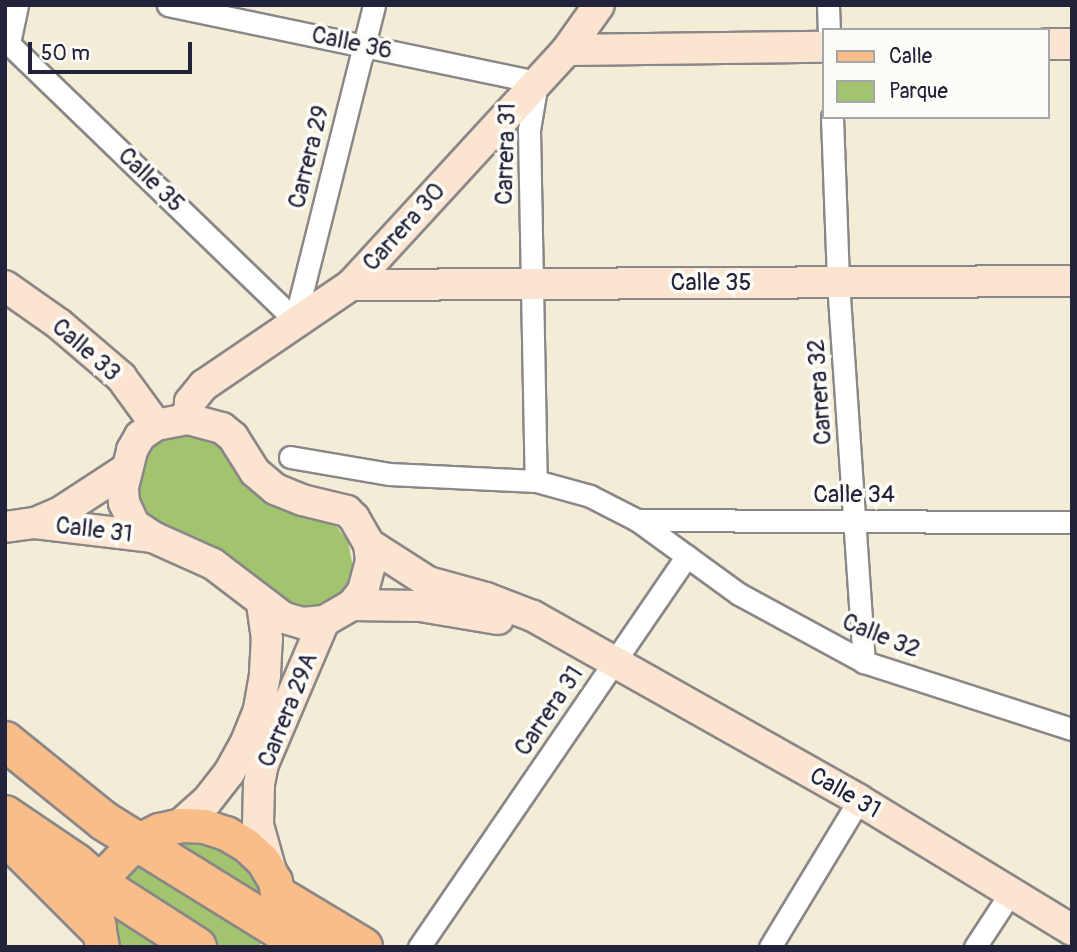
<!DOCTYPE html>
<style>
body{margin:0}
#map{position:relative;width:1077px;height:952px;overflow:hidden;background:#f3ecd6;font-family:Pangolin,sans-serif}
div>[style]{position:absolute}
.green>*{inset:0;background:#a2c46e}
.roads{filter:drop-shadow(2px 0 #8a8788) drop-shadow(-2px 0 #8a8788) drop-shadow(0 2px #8a8788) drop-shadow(0 -2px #8a8788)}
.street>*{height:21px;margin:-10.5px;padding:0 10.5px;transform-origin:10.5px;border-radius:10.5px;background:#fff}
.secondary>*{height:30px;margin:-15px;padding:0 15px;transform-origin:15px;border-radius:15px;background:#fce5d0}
.primary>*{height:33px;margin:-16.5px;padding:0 16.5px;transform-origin:16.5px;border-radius:16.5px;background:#f8bd89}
.highway>*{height:38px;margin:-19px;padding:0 19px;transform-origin:19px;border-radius:19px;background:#f8bd89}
span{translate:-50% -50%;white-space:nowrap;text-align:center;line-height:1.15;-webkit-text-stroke:7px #fdfcf7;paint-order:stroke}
.street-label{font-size:24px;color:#22223b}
.frame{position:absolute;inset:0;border:7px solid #22223b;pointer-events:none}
.legend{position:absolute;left:822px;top:28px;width:228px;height:91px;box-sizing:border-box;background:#fdfcf7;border:2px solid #a5a5ac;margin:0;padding:9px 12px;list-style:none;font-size:21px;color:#22223b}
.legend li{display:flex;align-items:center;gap:14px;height:35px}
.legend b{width:35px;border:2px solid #a5a5ac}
.scale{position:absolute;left:28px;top:42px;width:164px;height:32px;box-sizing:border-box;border:4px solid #22223b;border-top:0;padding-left:9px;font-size:21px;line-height:24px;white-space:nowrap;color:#22223b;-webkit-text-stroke:5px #fdfcf7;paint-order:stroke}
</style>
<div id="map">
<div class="green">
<div style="clip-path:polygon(180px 433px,208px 438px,220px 446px,246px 485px,260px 497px,291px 512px,323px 519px,337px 527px,348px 541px,353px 567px,349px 581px,339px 595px,322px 606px,305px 608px,288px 604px,222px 552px,146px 517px,136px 498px,142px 456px,157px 442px)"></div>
<div style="clip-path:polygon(197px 842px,221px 849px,250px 872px,259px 888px,267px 929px,259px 947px,119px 947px,113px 912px,119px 888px,129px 871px,144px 856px,175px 843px)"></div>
</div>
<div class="roads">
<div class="street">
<div style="left:168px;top:5px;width:377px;rotate:11.8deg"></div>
<div style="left:537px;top:82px;width:49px;rotate:99.5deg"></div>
<div style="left:529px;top:130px;width:351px;rotate:88.9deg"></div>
<div style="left:828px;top:5px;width:25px;rotate:88deg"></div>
<div style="left:5px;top:40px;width:403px;rotate:44deg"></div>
<div style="left:9px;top:43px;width:39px;rotate:-78deg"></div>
<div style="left:832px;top:117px;width:165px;rotate:87.9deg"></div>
<div style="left:838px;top:282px;width:381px;rotate:86.1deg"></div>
<div style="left:295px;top:320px;width:325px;rotate:-75.9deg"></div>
<div style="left:290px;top:457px;width:100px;rotate:9.7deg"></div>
<div style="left:389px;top:474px;width:147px;rotate:2.7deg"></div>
<div style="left:536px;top:481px;width:56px;rotate:15.5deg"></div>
<div style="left:590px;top:496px;width:53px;rotate:27.1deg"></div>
<div style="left:637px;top:520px;width:126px;rotate:36deg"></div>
<div style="left:739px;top:594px;width:142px;rotate:28.5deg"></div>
<div style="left:864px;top:662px;width:219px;rotate:17.9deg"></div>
<div style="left:637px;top:520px;width:435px;rotate:0.3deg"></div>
<div style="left:419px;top:947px;width:474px;rotate:-55.6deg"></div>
<div style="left:770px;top:947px;width:172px;rotate:-58.8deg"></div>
<div style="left:975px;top:947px;width:66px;rotate:-56.8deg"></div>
</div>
<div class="secondary">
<div style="left:1047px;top:44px;width:25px"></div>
<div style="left:567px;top:50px;width:256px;rotate:-0.7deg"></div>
<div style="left:351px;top:285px;width:721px;rotate:-0.32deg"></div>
<div style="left:5px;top:286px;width:66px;rotate:35.1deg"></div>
<div style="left:59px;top:324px;width:82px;rotate:40.5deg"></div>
<div style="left:121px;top:377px;width:59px;rotate:53.9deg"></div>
<div style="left:188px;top:419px;width:35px;rotate:15deg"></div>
<div style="left:222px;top:428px;width:14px;rotate:39deg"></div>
<div style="left:233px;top:437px;width:41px;rotate:57.8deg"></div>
<div style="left:255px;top:472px;width:26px;rotate:40deg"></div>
<div style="left:275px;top:489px;width:29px;rotate:22deg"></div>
<div style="left:302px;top:500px;width:46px;rotate:13.7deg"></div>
<div style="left:347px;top:511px;width:10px;rotate:45deg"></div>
<div style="left:354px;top:518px;width:30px;rotate:60deg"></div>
<div style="left:369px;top:544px;width:17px;rotate:83deg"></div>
<div style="left:371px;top:561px;width:31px;rotate:105deg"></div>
<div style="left:363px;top:591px;width:18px;rotate:128deg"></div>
<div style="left:352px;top:605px;width:32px;rotate:150deg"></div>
<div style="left:324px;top:621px;width:22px;rotate:175deg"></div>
<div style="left:302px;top:623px;width:19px;rotate:-164deg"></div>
<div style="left:284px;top:618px;width:89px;rotate:-142.7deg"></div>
<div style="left:213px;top:564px;width:66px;rotate:-155.8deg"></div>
<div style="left:153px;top:537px;width:23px;rotate:-146deg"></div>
<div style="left:134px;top:524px;width:23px;rotate:-115deg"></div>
<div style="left:124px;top:503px;width:16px;rotate:-94deg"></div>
<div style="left:123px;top:487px;width:38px;rotate:-76deg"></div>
<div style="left:132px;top:450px;width:16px;rotate:-60deg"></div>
<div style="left:140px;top:436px;width:19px;rotate:-35deg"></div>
<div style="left:156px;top:425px;width:33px;rotate:-11deg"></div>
<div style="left:188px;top:419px;width:17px;rotate:-83deg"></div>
<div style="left:190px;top:402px;width:22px;rotate:-51deg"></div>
<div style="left:204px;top:385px;width:178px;rotate:-34.2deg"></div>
<div style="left:351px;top:285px;width:319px;rotate:-47.4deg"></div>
<div style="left:567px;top:50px;width:55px;rotate:-54.6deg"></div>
<div style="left:35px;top:523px;width:119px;rotate:6.8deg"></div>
<div style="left:5px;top:527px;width:30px;rotate:-8deg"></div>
<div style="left:35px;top:523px;width:26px;rotate:-23deg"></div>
<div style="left:59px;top:513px;width:79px;rotate:-33.1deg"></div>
<div style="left:369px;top:544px;width:70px;rotate:32.8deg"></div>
<div style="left:428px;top:582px;width:60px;rotate:15.4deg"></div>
<div style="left:486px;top:598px;width:50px;rotate:21deg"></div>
<div style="left:533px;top:616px;width:374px;rotate:29.4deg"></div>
<div style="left:859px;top:800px;width:250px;rotate:31.4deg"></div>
<div style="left:352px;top:605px;width:68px;rotate:0.8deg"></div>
<div style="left:420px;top:606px;width:79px;rotate:9.5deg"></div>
<div style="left:180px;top:825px;width:36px;rotate:-42deg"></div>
<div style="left:207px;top:801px;width:36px;rotate:-52deg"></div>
<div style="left:229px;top:773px;width:35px;rotate:-61deg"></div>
<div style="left:246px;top:742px;width:35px;rotate:-68deg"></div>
<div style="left:259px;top:709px;width:36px;rotate:-80deg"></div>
<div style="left:265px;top:674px;width:35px;rotate:-87deg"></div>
<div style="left:267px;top:639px;width:36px;rotate:-98deg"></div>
<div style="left:272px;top:875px;width:52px;rotate:-105.6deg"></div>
<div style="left:258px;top:825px;width:41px;rotate:-88.6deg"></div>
<div style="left:259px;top:784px;width:20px;rotate:-79deg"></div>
<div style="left:263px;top:764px;width:155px;rotate:-66.9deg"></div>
</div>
<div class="primary">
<div style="left:102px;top:947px;width:35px;rotate:-100deg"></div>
<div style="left:96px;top:913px;width:28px;rotate:-77deg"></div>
<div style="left:102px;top:886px;width:17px;rotate:-66deg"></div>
<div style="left:109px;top:870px;width:40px;rotate:-46deg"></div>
<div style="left:137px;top:841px;width:25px;rotate:-27deg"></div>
<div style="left:159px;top:830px;width:22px;rotate:-13deg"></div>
<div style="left:180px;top:825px;width:24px;rotate:2deg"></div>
<div style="left:204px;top:826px;width:23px;rotate:18deg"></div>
<div style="left:226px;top:833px;width:23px;rotate:31deg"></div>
<div style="left:246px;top:845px;width:23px;rotate:43deg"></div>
<div style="left:263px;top:861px;width:23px;rotate:59deg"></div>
<div style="left:275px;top:881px;width:43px;rotate:80.5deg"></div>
</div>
<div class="highway">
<div style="left:5px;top:741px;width:127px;rotate:38.9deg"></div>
<div style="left:104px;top:821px;width:239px;rotate:31.8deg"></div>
<div style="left:5px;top:815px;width:86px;rotate:34.1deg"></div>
<div style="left:76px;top:863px;width:35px;rotate:41deg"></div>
<div style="left:102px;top:886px;width:113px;rotate:32.7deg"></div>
<div style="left:7px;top:837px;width:127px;rotate:45deg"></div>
<div style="left:280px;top:897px;width:97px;rotate:31.1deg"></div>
</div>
</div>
<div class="street-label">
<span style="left:352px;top:43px;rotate:12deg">Calle 36</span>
<span style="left:506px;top:154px;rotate:-88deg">Carrera 31</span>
<span style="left:309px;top:157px;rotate:-76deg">Carrera 29</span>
<span style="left:151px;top:180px;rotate:44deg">Calle 35</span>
<span style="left:404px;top:227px;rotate:-48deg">Carrera 30</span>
<span style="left:711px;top:283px">Calle 35</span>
<span style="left:86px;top:350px;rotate:41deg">Calle 33</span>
<span style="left:820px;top:392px;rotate:-94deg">Carrera 32</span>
<span style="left:854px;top:495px">Calle 34</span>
<span style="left:94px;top:530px;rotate:7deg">Calle 31</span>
<span style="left:881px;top:636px;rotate:22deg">Calle 32</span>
<span style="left:288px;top:710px;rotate:-68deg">Carrera 29A</span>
<span style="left:549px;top:711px;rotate:-56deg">Carrera 31</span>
<span style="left:845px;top:793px;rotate:30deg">Calle 31</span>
</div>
<div class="frame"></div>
<ul class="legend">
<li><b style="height:9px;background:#f8bd89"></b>Calle</li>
<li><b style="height:19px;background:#a2c46e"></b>Parque</li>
</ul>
<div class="scale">50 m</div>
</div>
